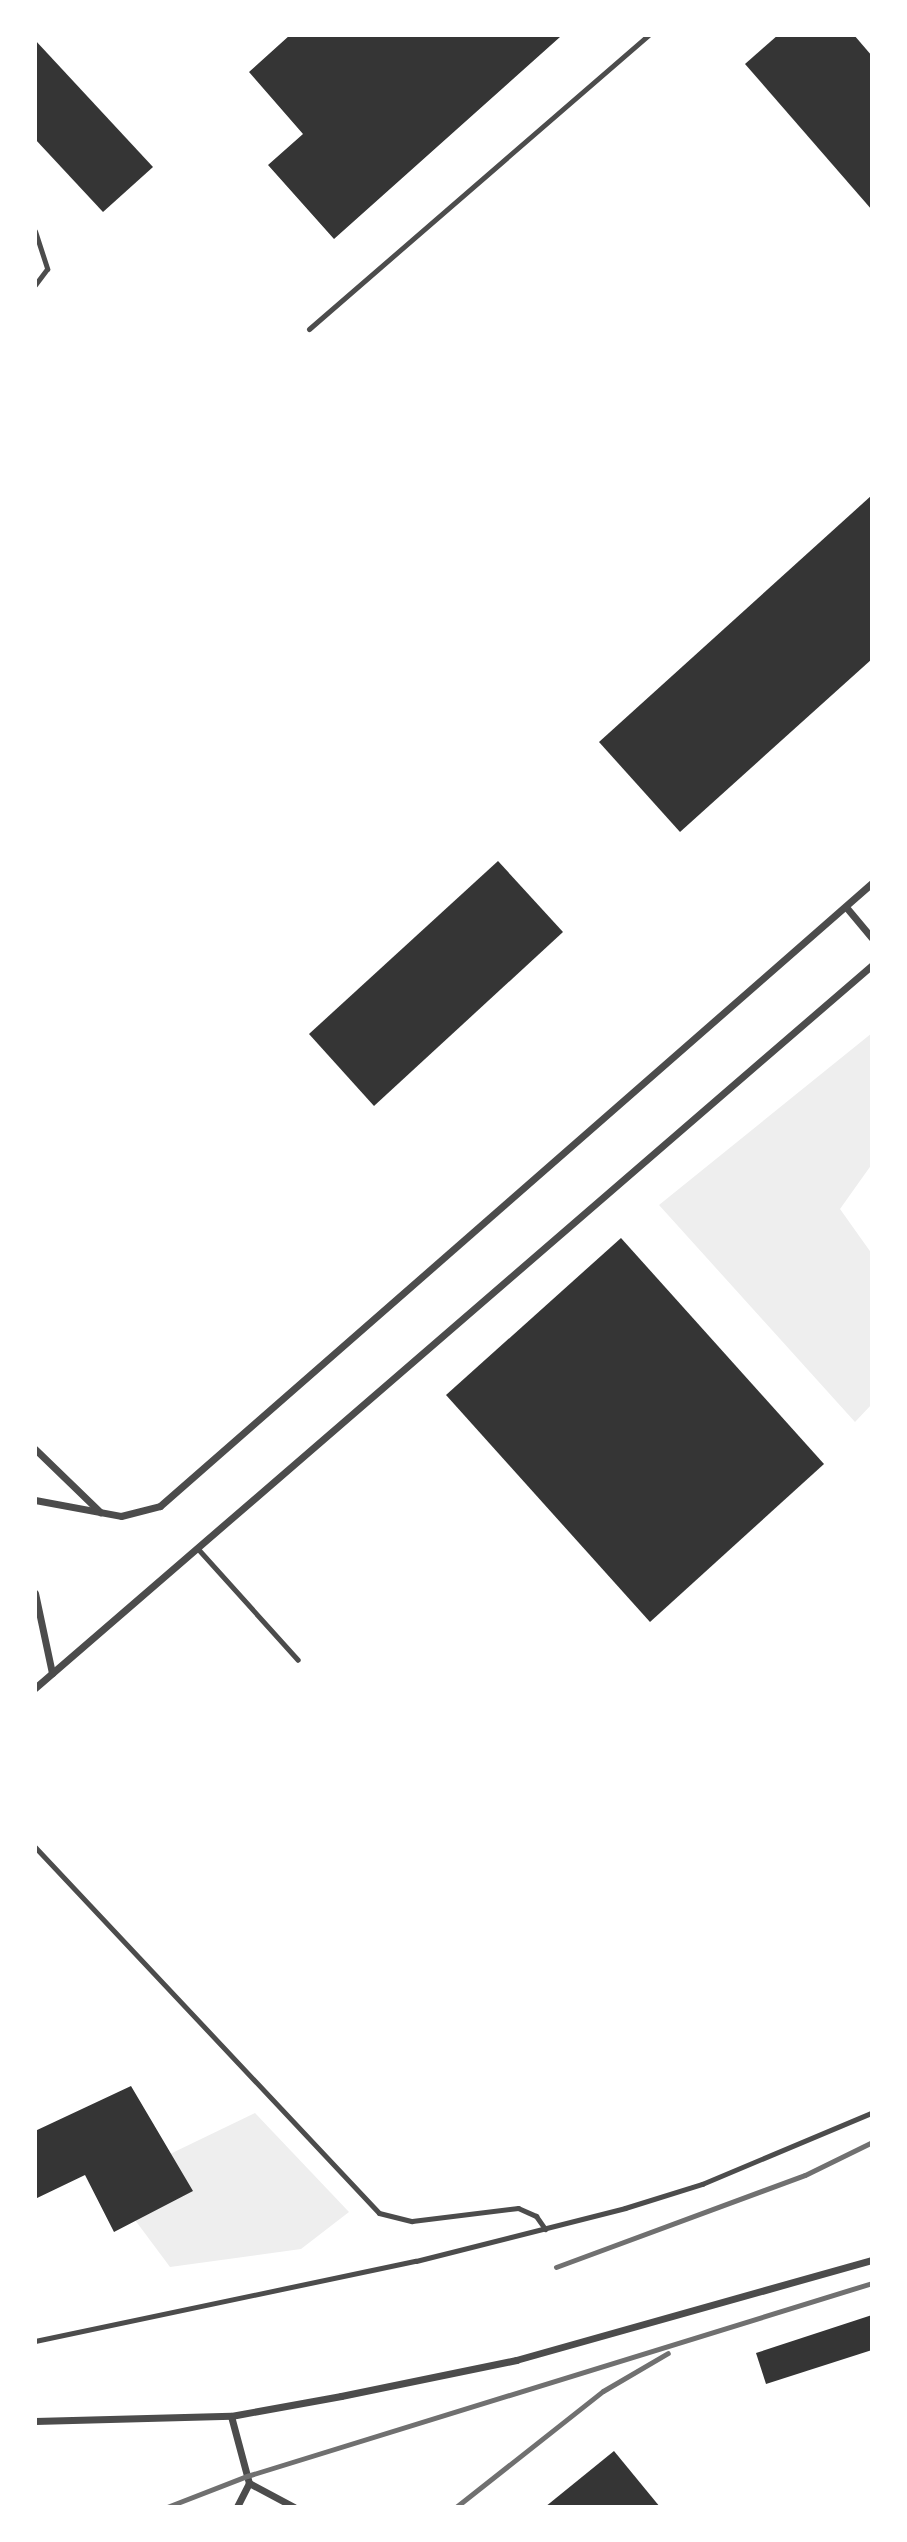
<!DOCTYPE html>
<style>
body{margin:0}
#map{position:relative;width:907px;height:2542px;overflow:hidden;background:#fff;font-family:Poppins,sans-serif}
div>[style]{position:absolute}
.green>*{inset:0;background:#eee}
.building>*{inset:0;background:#353535}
.service>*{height:5px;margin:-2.5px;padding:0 2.5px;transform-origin:2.5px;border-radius:2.5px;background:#4c4c4c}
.minor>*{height:7px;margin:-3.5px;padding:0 3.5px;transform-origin:3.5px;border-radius:3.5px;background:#4c4c4c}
.rail>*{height:5px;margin:-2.5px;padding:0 2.5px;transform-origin:2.5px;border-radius:2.5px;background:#707070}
span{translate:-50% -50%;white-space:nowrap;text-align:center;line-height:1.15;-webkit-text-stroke:6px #fff;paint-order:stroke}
.frame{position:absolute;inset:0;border:37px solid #fff;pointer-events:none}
</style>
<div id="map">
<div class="green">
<div style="clip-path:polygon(872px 1033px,872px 1164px,840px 1209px,872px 1254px,872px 1404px,855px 1422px,659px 1205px)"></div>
<div style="clip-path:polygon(255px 2113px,349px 2212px,301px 2249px,170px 2267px,135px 2220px,170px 2154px)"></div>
</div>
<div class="building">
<div style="clip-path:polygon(290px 35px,559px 35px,560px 37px,334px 239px,268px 165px,303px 134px,249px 72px)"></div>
<div style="clip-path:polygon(778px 35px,854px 35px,872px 56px,872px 210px,745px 64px)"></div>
<div style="clip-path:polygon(35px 40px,153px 167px,103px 212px,35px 139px)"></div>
<div style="clip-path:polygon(872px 495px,872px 659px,680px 832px,599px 742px)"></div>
<div style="clip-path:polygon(498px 861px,563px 932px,374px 1106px,309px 1034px)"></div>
<div style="clip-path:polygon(621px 1238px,824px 1464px,650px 1622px,446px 1395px)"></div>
<div style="clip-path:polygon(131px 2086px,193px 2191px,114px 2232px,85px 2175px,35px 2199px,35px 2131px)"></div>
<div style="clip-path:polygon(872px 2315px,872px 2350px,766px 2384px,756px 2353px)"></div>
<div style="clip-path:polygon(614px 2451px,660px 2507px,545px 2507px)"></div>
</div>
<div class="service">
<div style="left:35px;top:231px;width:40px;rotate:72deg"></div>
<div style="left:47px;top:269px;width:20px;rotate:127deg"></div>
<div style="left:309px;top:329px;width:449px;rotate:-40.9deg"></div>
<div style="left:198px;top:1549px;width:149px;rotate:48deg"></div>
<div style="left:35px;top:1847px;width:502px;rotate:46.77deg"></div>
<div style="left:379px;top:2213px;width:34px;rotate:14deg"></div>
<div style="left:412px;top:2221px;width:107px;rotate:-7deg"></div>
<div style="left:518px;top:2208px;width:20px;rotate:24deg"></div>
<div style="left:536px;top:2216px;width:16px;rotate:55deg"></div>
<div style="left:35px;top:2341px;width:389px;rotate:-11.9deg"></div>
<div style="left:416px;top:2261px;width:216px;rotate:-14.2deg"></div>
<div style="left:625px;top:2208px;width:81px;rotate:-17.3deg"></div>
<div style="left:702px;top:2184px;width:183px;rotate:-22.8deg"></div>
</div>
<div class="minor">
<div style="left:846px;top:907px;width:40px;rotate:50deg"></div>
<div style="left:35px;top:1449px;width:91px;rotate:44.1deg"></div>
<div style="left:35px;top:1500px;width:87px;rotate:10.5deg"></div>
<div style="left:121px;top:1516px;width:40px;rotate:-14.4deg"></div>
<div style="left:160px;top:1506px;width:946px;rotate:-41.19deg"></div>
<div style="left:35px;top:1593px;width:82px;rotate:78deg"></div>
<div style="left:35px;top:1688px;width:1106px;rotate:-40.82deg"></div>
<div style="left:231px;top:2416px;width:69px;rotate:75deg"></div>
<div style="left:249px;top:2483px;width:27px;rotate:117deg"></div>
<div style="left:35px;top:2421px;width:196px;rotate:-1.5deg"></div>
<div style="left:231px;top:2416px;width:112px;rotate:-10.3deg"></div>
<div style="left:341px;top:2396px;width:179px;rotate:-11.6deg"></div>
<div style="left:516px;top:2360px;width:370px;rotate:-15.7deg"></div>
<div style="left:249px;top:2483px;width:51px;rotate:28.1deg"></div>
</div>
<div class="rail">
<div style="left:556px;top:2267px;width:265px;rotate:-20.3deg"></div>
<div style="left:805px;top:2175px;width:75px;rotate:-26.2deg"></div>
<div style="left:167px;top:2507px;width:86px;rotate:-21.2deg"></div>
<div style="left:247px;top:2476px;width:654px;rotate:-17.16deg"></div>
<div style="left:456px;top:2507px;width:187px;rotate:-38.3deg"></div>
<div style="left:603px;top:2391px;width:75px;rotate:-30.3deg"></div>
</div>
<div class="frame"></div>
</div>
